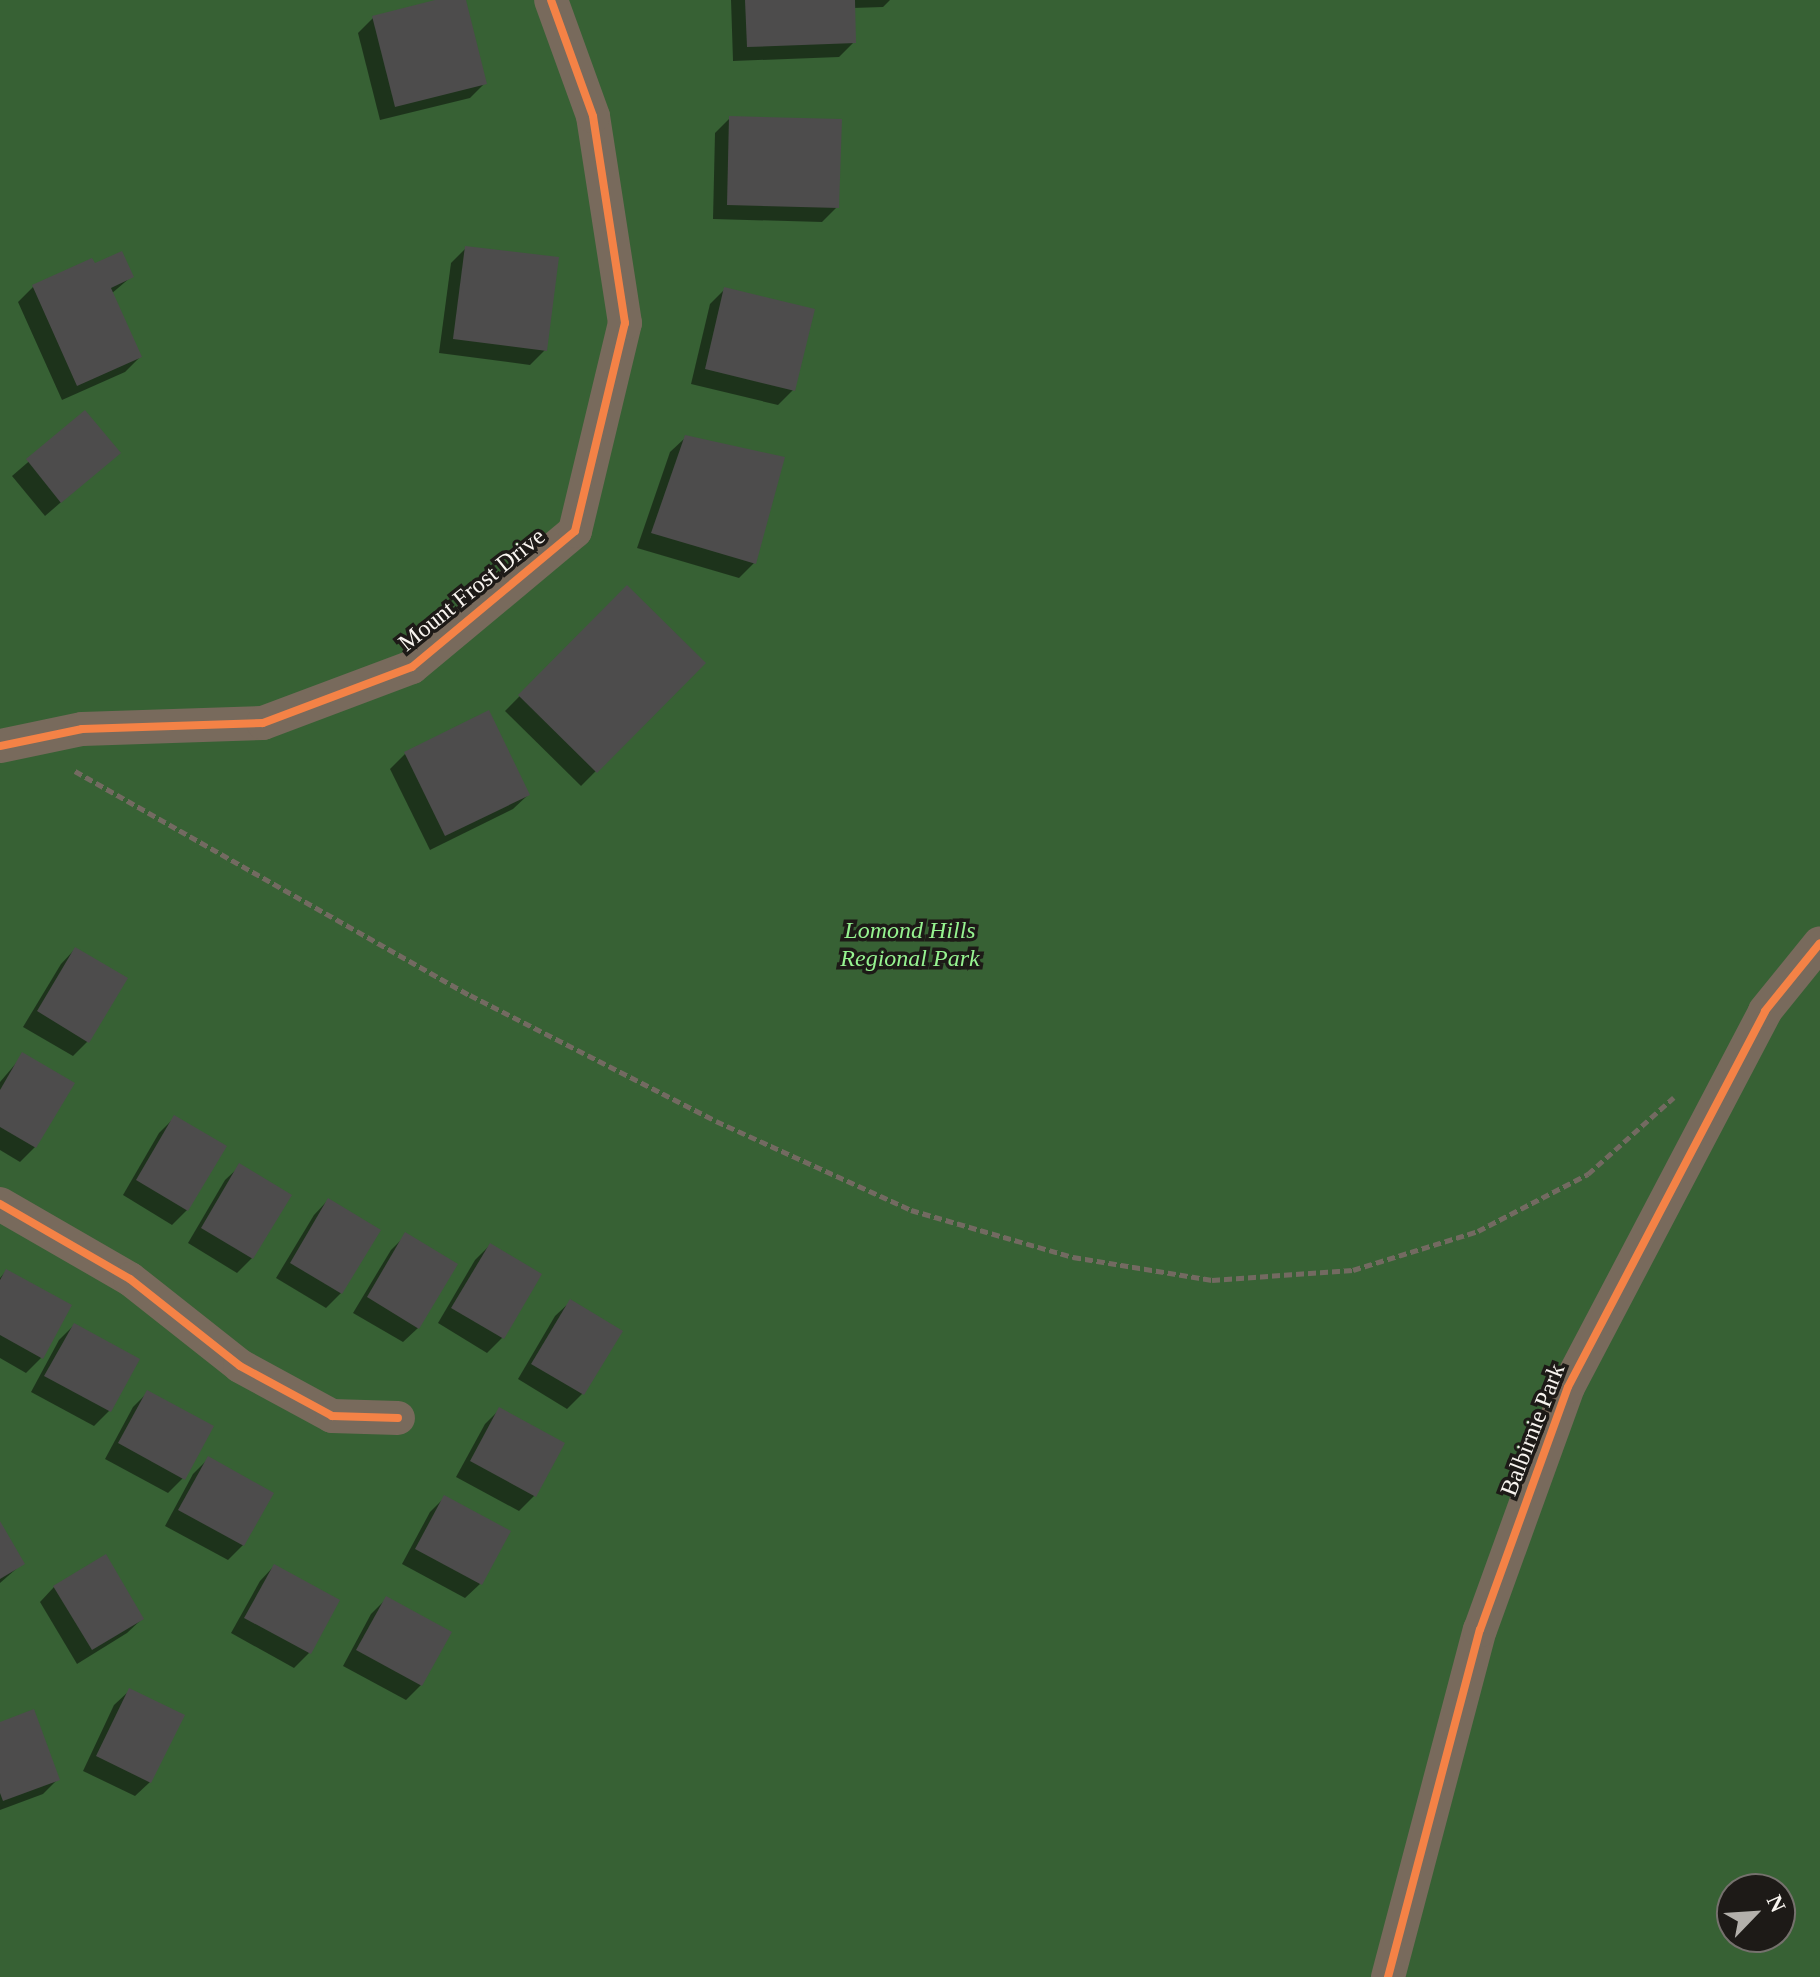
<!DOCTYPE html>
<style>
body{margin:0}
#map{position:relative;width:1820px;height:1977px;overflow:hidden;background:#34312e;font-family:"Times New Roman",serif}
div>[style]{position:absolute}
.green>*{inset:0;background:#376134}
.shadow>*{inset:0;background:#0007}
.building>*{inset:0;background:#4d4c4c}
.path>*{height:5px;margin-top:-2.5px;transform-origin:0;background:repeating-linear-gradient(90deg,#736a61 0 8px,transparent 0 12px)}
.minor>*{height:34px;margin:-17px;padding:0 17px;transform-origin:17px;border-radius:17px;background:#786a5c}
.cycleway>*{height:8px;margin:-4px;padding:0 4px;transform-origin:4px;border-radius:4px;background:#f48246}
span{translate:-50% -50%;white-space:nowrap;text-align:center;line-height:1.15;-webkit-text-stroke:7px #1d1a17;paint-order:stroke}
.street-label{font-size:24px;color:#f8f4ef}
.park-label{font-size:24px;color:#96f390;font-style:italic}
.north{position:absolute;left:1716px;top:1873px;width:80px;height:80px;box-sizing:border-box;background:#1d1a17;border:2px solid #75716d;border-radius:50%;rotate:65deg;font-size:22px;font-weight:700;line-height:32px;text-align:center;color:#f8f4ef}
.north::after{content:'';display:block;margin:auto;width:28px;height:36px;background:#b3b0ab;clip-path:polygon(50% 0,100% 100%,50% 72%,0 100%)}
</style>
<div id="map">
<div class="green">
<div style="clip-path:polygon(evenodd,0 0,1820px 0,1820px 1977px,0 1977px,0 0,1732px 1889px,1780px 1889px,1780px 1937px,1732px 1937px,1732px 1889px)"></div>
</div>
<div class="shadow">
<div style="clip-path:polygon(444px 0,463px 0,485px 83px,470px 98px,380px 120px,358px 33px,373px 18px)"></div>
<div style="clip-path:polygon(731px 0,890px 0,883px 7px,853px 8px,854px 42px,839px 57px,733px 61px)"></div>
<div style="clip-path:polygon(730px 118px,837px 207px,822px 222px,713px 219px,715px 133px)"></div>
<div style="clip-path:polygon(466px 248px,545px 350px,530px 365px,439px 353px,451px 263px)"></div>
<div style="clip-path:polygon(91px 261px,94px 266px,131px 277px,111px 294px,140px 357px,125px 372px,62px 400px,18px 302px,33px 287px)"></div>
<div style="clip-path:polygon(725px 289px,793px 390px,778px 405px,691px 384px,710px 304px)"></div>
<div style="clip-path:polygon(85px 413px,118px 453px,45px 516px,12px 476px)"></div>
<div style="clip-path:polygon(685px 438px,754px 563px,739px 578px,637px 548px,670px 452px)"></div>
<div style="clip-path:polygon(627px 587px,703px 663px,581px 786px,505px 711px)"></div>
<div style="clip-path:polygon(405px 754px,528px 795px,513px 809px,430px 850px,390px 769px)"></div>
<div style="clip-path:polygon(75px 949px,87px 1042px,73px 1056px,23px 1027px,61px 964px)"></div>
<div style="clip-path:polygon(23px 1055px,35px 1147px,20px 1162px,0 1150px,0 1082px)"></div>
<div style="clip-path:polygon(174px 1118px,187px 1210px,172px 1225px,123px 1195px,159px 1133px)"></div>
<div style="clip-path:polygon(240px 1166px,252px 1258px,237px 1273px,188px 1243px,225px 1180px)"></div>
<div style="clip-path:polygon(328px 1200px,341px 1293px,326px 1308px,276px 1278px,314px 1215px)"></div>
<div style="clip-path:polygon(406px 1235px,418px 1328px,403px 1342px,353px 1313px,391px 1250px)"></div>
<div style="clip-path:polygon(490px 1245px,502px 1338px,487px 1353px,438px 1323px,475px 1260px)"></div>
<div style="clip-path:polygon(6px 1271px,41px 1358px,26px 1373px,0 1358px,0 1278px)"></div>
<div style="clip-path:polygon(570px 1302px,582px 1394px,567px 1409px,518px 1379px,555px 1316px)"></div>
<div style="clip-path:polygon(74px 1325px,137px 1360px,109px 1411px,94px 1426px,31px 1392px,59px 1340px)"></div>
<div style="clip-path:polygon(148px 1392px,183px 1478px,168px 1493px,105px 1459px,133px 1407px)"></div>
<div style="clip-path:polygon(499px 1410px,534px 1496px,519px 1511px,456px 1477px,485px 1424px)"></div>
<div style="clip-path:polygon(208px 1459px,243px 1545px,228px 1560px,165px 1526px,193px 1474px)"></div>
<div style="clip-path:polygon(445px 1497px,480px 1584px,465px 1598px,402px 1564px,430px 1512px)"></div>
<div style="clip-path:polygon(0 1525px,23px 1563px,0 1583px)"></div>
<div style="clip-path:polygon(274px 1566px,309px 1653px,294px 1668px,231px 1633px,260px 1581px)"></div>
<div style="clip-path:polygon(54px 1587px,142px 1619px,127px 1633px,77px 1664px,40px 1602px)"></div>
<div style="clip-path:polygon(386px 1599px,421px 1685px,406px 1700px,343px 1666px,371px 1614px)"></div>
<div style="clip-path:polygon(129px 1691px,150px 1782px,135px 1796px,83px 1771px,114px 1705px)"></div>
<div style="clip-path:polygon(0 1724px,58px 1779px,43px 1794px,0 1810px)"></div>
</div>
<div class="building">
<div style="clip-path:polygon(435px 0,466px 0,487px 84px,395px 107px,372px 16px)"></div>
<div style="clip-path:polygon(745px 0,855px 0,856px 43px,747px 47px)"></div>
<div style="clip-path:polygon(729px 116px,842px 119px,839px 208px,727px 205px)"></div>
<div style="clip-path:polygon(465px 246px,559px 257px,547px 351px,453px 339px)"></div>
<div style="clip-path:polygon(122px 251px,134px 277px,111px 288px,142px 357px,77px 386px,32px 285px,92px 258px,95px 263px)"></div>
<div style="clip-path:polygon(724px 287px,815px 309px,795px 391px,705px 369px)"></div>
<div style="clip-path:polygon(85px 410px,121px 453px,61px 503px,26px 459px)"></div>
<div style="clip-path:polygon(685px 435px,785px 457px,756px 564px,651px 533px)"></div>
<div style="clip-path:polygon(627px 585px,706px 663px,597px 773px,518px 695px)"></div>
<div style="clip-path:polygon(489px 710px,530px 795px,445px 836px,404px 752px)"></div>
<div style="clip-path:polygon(75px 947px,128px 978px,89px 1043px,37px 1011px)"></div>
<div style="clip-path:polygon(22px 1052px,75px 1083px,36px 1148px,0 1127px,0 1090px)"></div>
<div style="clip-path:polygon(174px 1115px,227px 1146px,188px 1211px,136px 1180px)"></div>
<div style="clip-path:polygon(239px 1163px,292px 1195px,253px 1259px,201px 1228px)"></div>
<div style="clip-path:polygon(328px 1198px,381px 1230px,342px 1294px,290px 1263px)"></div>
<div style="clip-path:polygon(405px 1232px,458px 1264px,419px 1329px,367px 1297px)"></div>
<div style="clip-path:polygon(490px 1243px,542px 1274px,504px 1339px,451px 1308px)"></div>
<div style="clip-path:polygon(6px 1269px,72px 1305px,43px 1359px,0 1335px,0 1280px)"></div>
<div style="clip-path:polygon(570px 1299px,623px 1331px,584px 1395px,531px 1364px)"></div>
<div style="clip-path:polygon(74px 1323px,140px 1359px,111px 1412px,44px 1376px)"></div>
<div style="clip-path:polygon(147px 1390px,214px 1426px,185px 1480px,118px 1443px)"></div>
<div style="clip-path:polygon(499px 1407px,565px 1443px,536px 1497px,470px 1461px)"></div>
<div style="clip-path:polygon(208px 1456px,274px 1493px,244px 1546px,178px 1510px)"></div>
<div style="clip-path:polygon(444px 1495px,511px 1531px,482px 1585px,415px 1549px)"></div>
<div style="clip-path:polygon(0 1521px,25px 1564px,0 1579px)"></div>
<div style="clip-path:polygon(106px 1554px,144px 1619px,92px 1650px,53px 1586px)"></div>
<div style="clip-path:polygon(274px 1564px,340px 1600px,311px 1654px,244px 1618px)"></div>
<div style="clip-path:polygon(386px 1596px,452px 1632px,422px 1686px,356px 1650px)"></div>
<div style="clip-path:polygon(129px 1688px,185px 1715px,151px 1783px,96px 1756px)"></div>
<div style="clip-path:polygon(34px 1709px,60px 1780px,3px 1801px,0 1793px,0 1722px)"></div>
</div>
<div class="path">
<div style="left:75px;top:771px;width:454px;rotate:29.6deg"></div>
<div style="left:470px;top:995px;width:276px;rotate:27.1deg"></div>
<div style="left:716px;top:1121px;width:214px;rotate:24.5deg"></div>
<div style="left:911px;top:1210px;width:169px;rotate:16.2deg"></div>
<div style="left:1073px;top:1257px;width:141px;rotate:9.4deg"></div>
<div style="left:1212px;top:1280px;width:141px;rotate:-4.1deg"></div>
<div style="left:1353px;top:1270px;width:131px;rotate:-17.3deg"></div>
<div style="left:1478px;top:1231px;width:124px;rotate:-27.4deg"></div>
<div style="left:1588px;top:1174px;width:115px;rotate:-41.8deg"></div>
</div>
<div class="minor">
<div style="left:0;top:746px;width:84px;rotate:-11.7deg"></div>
<div style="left:82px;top:729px;width:181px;rotate:-1.9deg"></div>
<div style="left:263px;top:723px;width:159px;rotate:-20.6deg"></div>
<div style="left:412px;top:667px;width:212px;rotate:-39.8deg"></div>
<div style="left:575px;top:531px;width:214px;rotate:-76.5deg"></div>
<div style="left:625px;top:323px;width:209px;rotate:-98.8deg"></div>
<div style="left:593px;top:116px;width:123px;rotate:-109.9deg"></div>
<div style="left:0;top:1204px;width:150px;rotate:30deg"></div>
<div style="left:130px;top:1279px;width:140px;rotate:38.3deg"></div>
<div style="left:240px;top:1366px;width:105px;rotate:28.5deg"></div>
<div style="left:332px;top:1416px;width:66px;rotate:1.7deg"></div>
<div style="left:1388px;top:1977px;width:359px;rotate:-75.2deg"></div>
<div style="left:1480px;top:1630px;width:258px;rotate:-70.1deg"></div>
<div style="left:1568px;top:1387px;width:424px;rotate:-62.3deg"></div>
<div style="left:1765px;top:1011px;width:87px;rotate:-51deg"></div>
</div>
<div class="cycleway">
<div style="left:0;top:746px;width:84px;rotate:-11.7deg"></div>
<div style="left:82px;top:729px;width:181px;rotate:-1.9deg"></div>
<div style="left:263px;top:723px;width:159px;rotate:-20.6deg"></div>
<div style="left:412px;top:667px;width:212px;rotate:-39.8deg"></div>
<div style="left:575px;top:531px;width:214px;rotate:-76.5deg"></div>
<div style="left:625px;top:323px;width:209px;rotate:-98.8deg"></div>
<div style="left:593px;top:116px;width:123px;rotate:-109.9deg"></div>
<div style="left:0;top:1204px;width:150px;rotate:30deg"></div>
<div style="left:130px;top:1279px;width:140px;rotate:38.3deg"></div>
<div style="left:240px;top:1366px;width:105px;rotate:28.5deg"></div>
<div style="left:332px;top:1416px;width:66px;rotate:1.7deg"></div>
<div style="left:1388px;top:1977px;width:359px;rotate:-75.2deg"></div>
<div style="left:1480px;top:1630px;width:258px;rotate:-70.1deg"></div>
<div style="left:1568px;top:1387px;width:424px;rotate:-62.3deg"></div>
<div style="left:1765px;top:1011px;width:87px;rotate:-51deg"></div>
</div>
<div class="street-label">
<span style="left:472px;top:590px;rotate:-39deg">Mount Frost Drive</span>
<span style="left:1533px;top:1430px;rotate:-69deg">Balbirnie Park</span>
</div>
<div class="park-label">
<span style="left:910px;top:945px">Lomond Hills<br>Regional Park</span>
</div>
<div class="north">N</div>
</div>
